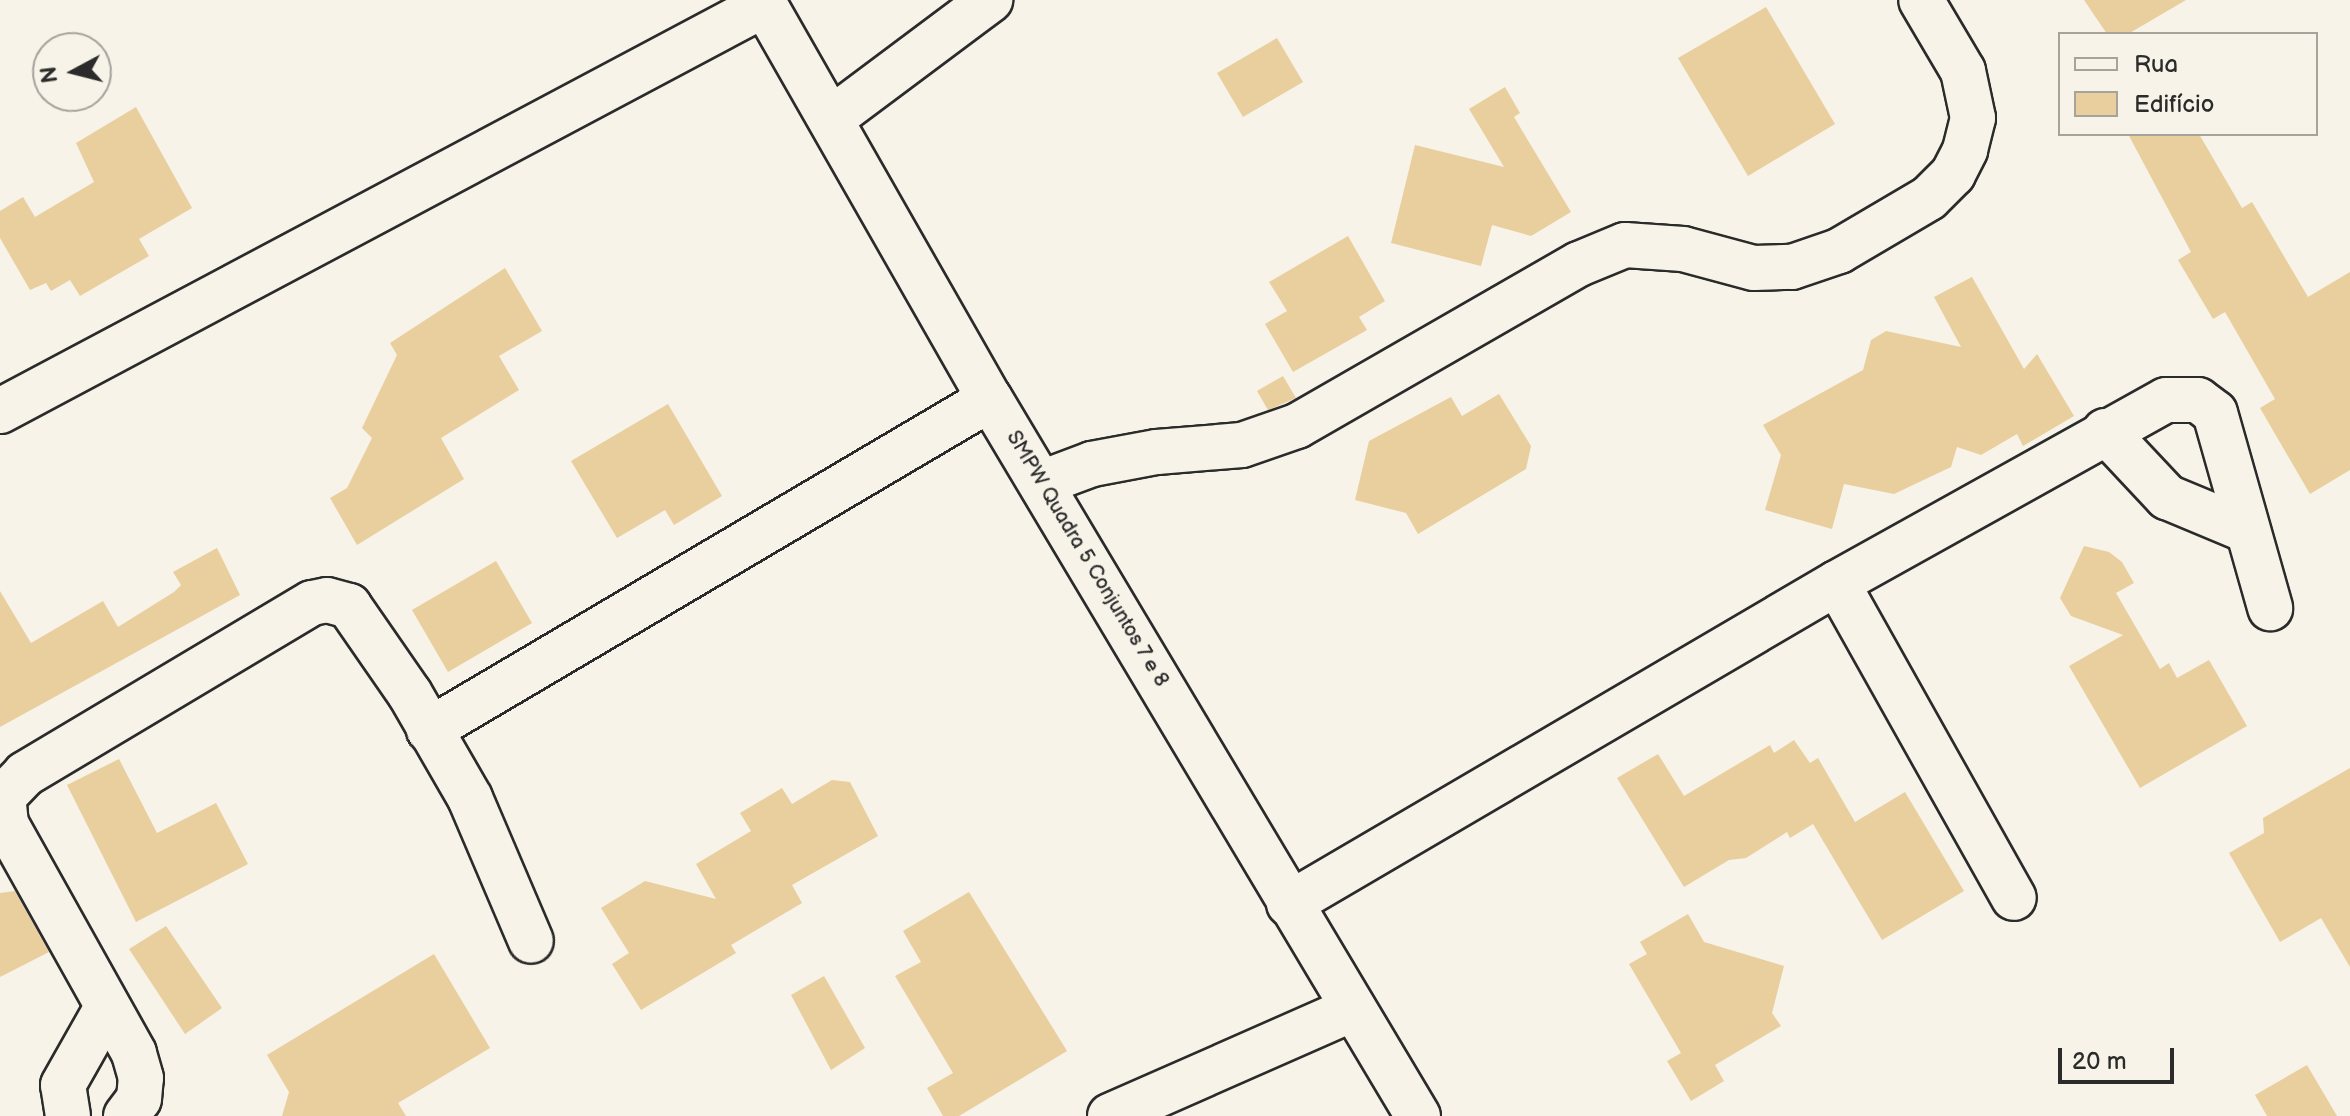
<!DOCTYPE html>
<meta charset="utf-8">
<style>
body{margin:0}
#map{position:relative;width:2350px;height:1116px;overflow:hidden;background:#f7f3e8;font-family:"Balsamiq Sans",sans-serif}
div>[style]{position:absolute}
.building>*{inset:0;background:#e9ce9e}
.roads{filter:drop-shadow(2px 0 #2b2b2b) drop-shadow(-2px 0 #2b2b2b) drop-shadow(0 2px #2b2b2b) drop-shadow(0 -2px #2b2b2b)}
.minor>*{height:44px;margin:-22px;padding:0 22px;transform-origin:22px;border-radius:22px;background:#f7f3e8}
span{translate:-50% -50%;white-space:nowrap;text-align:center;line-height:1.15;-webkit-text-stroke:7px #f7f3e8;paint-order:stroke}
.street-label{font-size:20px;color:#2b2b2b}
.legend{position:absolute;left:2058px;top:32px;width:260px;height:104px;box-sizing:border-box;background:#f7f3e8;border:2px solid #a5a39c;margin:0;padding:10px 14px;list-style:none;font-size:24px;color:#2b2b2b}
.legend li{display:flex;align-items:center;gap:16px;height:40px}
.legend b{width:40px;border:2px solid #a5a39c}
.north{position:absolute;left:32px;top:32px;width:80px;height:80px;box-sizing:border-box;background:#f7f3e8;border:2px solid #a5a39c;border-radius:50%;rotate:263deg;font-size:22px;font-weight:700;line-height:32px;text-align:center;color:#2b2b2b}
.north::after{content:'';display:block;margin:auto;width:28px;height:36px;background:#2b2b2b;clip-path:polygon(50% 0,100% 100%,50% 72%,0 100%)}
.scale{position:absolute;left:2058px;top:1048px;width:116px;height:36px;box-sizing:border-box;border:4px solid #2b2b2b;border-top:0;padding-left:10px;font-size:24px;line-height:28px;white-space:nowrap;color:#2b2b2b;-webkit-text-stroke:6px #f7f3e8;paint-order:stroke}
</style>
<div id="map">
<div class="building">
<div style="clip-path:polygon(2084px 0,2186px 0,2128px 34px,2107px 34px)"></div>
<div style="clip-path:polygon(1766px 7px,1835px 124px,1748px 176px,1678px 58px)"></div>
<div style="clip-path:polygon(1277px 38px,1303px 82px,1243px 117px,1217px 73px)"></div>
<div style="clip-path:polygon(1505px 87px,1520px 113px,1514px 117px,1571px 212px,1531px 236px,1492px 225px,1481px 266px,1391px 243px,1415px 145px,1504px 167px,1469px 109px)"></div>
<div style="clip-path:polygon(136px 107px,192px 208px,139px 239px,149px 256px,80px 296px,70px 280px,51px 291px,46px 283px,30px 290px,0 238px,0 211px,23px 197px,35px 217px,94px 182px,76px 143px)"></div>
<div style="clip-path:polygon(2128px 134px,2199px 134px,2242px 208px,2252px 202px,2308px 297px,2350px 272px,2350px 470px,2310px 494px,2260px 408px,2275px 399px,2225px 312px,2213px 319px,2178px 260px,2191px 252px)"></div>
<div style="clip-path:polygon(1348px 236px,1385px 301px,1359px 317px,1367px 330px,1293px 372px,1265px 324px,1287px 311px,1269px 282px)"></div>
<div style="clip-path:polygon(505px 268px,542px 331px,499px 356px,519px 390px,441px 438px,464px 479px,357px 545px,330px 498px,347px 488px,372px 438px,362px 428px,397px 355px,390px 343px)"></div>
<div style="clip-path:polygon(1972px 277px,2024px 369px,2037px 354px,2074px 416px,2023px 446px,2017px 434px,1981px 455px,1957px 447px,1951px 467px,1894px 494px,1844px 484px,1832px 529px,1765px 510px,1781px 455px,1763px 425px,1863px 370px,1871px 340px,1886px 331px,1961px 347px,1934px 297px)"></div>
<div style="clip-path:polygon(1283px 376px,1296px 398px,1268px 410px,1257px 391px)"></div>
<div style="clip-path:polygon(1499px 394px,1531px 446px,1526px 469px,1418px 534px,1406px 513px,1355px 500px,1369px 441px,1451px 397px,1462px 416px)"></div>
<div style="clip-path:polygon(668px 404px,722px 496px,674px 525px,665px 510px,617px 538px,571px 461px)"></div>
<div style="clip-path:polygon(2084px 546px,2109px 552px,2122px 562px,2134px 583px,2116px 593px,2160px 669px,2169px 663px,2177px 678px,2209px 660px,2247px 726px,2140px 788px,2069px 666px,2123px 635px,2071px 616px,2060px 598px)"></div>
<div style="clip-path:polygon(217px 548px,240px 595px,0 727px,0 591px,31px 643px,103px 601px,118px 627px,174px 592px,181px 585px,173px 572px)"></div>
<div style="clip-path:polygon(496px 561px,532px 623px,448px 672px,412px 610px)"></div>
<div style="clip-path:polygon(1794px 740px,1810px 763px,1818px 758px,1855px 822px,1905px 792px,1964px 891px,1882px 940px,1813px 824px,1790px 838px,1787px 832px,1746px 858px,1729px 860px,1684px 887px,1617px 778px,1658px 754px,1684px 796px,1770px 745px,1774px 753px)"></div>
<div style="clip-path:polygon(119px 759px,157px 833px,216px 803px,248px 864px,136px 922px,67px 785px)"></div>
<div style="clip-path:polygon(2350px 768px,2350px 967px,2321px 918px,2280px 942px,2229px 853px,2264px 833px,2263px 818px)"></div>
<div style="clip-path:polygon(832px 780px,850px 782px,878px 836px,792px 885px,802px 903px,731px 945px,736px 953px,641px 1010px,612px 964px,629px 953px,601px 908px,645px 881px,716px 899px,696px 864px,751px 831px,740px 813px,782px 788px,792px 804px)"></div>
<div style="clip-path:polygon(15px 891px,49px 952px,0 977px,0 893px)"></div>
<div style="clip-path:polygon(969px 892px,1067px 1051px,959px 1116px,943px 1116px,927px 1088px,953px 1073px,895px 976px,921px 962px,903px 931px)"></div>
<div style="clip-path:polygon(1688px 914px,1704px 942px,1784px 966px,1772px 1013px,1781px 1026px,1715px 1065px,1724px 1081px,1691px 1101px,1667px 1061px,1681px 1053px,1629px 964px,1647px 954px,1640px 942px)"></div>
<div style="clip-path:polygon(166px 926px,222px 1008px,185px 1034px,129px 949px)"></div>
<div style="clip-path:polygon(434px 954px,490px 1048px,398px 1103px,406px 1116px,282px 1116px,289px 1092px,267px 1055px)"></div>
<div style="clip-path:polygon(824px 976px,865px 1048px,831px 1070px,791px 995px)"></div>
<div style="clip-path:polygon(2307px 1065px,2337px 1116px,2267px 1116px,2255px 1095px)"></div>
</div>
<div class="roads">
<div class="minor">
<div style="left:762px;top:0;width:460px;rotate:60.3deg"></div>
<div style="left:990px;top:399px;width:835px;rotate:59.17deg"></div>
<div style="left:831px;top:119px;width:199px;rotate:-36.8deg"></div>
<div style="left:0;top:411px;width:865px;rotate:-27.99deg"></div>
<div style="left:2105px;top:431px;width:91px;rotate:46.8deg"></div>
<div style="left:2167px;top:497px;width:83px;rotate:22.6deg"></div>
<div style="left:1044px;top:482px;width:51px;rotate:-20.6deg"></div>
<div style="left:1092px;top:464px;width:66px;rotate:-10.5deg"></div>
<div style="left:1157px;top:452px;width:85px;rotate:-4.7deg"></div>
<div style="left:1242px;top:445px;width:58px;rotate:-19.1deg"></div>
<div style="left:1297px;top:426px;width:325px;rotate:-29.9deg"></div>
<div style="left:1579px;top:264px;width:50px;rotate:-22.4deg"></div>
<div style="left:1625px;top:245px;width:58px;rotate:3.9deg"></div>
<div style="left:1683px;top:249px;width:73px;rotate:15deg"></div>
<div style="left:1754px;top:268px;width:38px;rotate:-2deg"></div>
<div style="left:1792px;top:267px;width:50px;rotate:-18.8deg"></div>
<div style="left:1839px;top:251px;width:104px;rotate:-30.5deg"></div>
<div style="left:1929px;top:198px;width:34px;rotate:-45deg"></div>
<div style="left:1953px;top:174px;width:27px;rotate:-63deg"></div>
<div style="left:1965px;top:150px;width:33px;rotate:-76deg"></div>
<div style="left:1973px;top:118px;width:48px;rotate:-102deg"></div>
<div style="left:1963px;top:71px;width:82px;rotate:-120.6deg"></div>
<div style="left:1837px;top:583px;width:361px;rotate:60.7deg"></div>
<div style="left:429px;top:730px;width:651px;rotate:-30.54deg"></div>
<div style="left:1289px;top:904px;width:635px;rotate:-30.36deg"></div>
<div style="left:1837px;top:583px;width:376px;rotate:-29.1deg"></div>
<div style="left:2166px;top:400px;width:32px"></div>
<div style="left:2198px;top:400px;width:21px;rotate:37deg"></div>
<div style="left:2215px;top:413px;width:203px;rotate:74.2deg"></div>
<div style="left:68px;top:1116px;width:31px;rotate:-99deg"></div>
<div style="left:63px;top:1085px;width:87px;rotate:-60.5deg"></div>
<div style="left:126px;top:1116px;width:21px;rotate:-53deg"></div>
<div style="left:139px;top:1099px;width:21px;rotate:-85deg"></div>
<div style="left:141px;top:1078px;width:26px;rotate:-106deg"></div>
<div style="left:134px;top:1053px;width:262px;rotate:-119.2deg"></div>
<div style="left:6px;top:824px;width:27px;rotate:-96deg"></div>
<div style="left:3px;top:797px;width:32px;rotate:-46deg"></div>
<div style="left:25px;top:774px;width:334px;rotate:-30.8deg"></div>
<div style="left:312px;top:603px;width:15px;rotate:-11deg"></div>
<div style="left:327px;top:600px;width:23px;rotate:15deg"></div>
<div style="left:349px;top:606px;width:107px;rotate:55.3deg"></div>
<div style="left:410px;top:694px;width:120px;rotate:60deg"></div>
<div style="left:470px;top:798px;width:155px;rotate:66.9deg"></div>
<div style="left:1110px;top:1116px;width:266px;rotate:-23.8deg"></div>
</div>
</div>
<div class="street-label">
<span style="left:1087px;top:559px;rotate:59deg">SMPW Quadra 5 Conjuntos 7 e 8</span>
</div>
<ul class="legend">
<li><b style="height:10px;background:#f7f3e8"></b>Rua</li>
<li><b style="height:22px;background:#e9ce9e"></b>Edifício</li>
</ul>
<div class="north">N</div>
<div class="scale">20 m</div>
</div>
